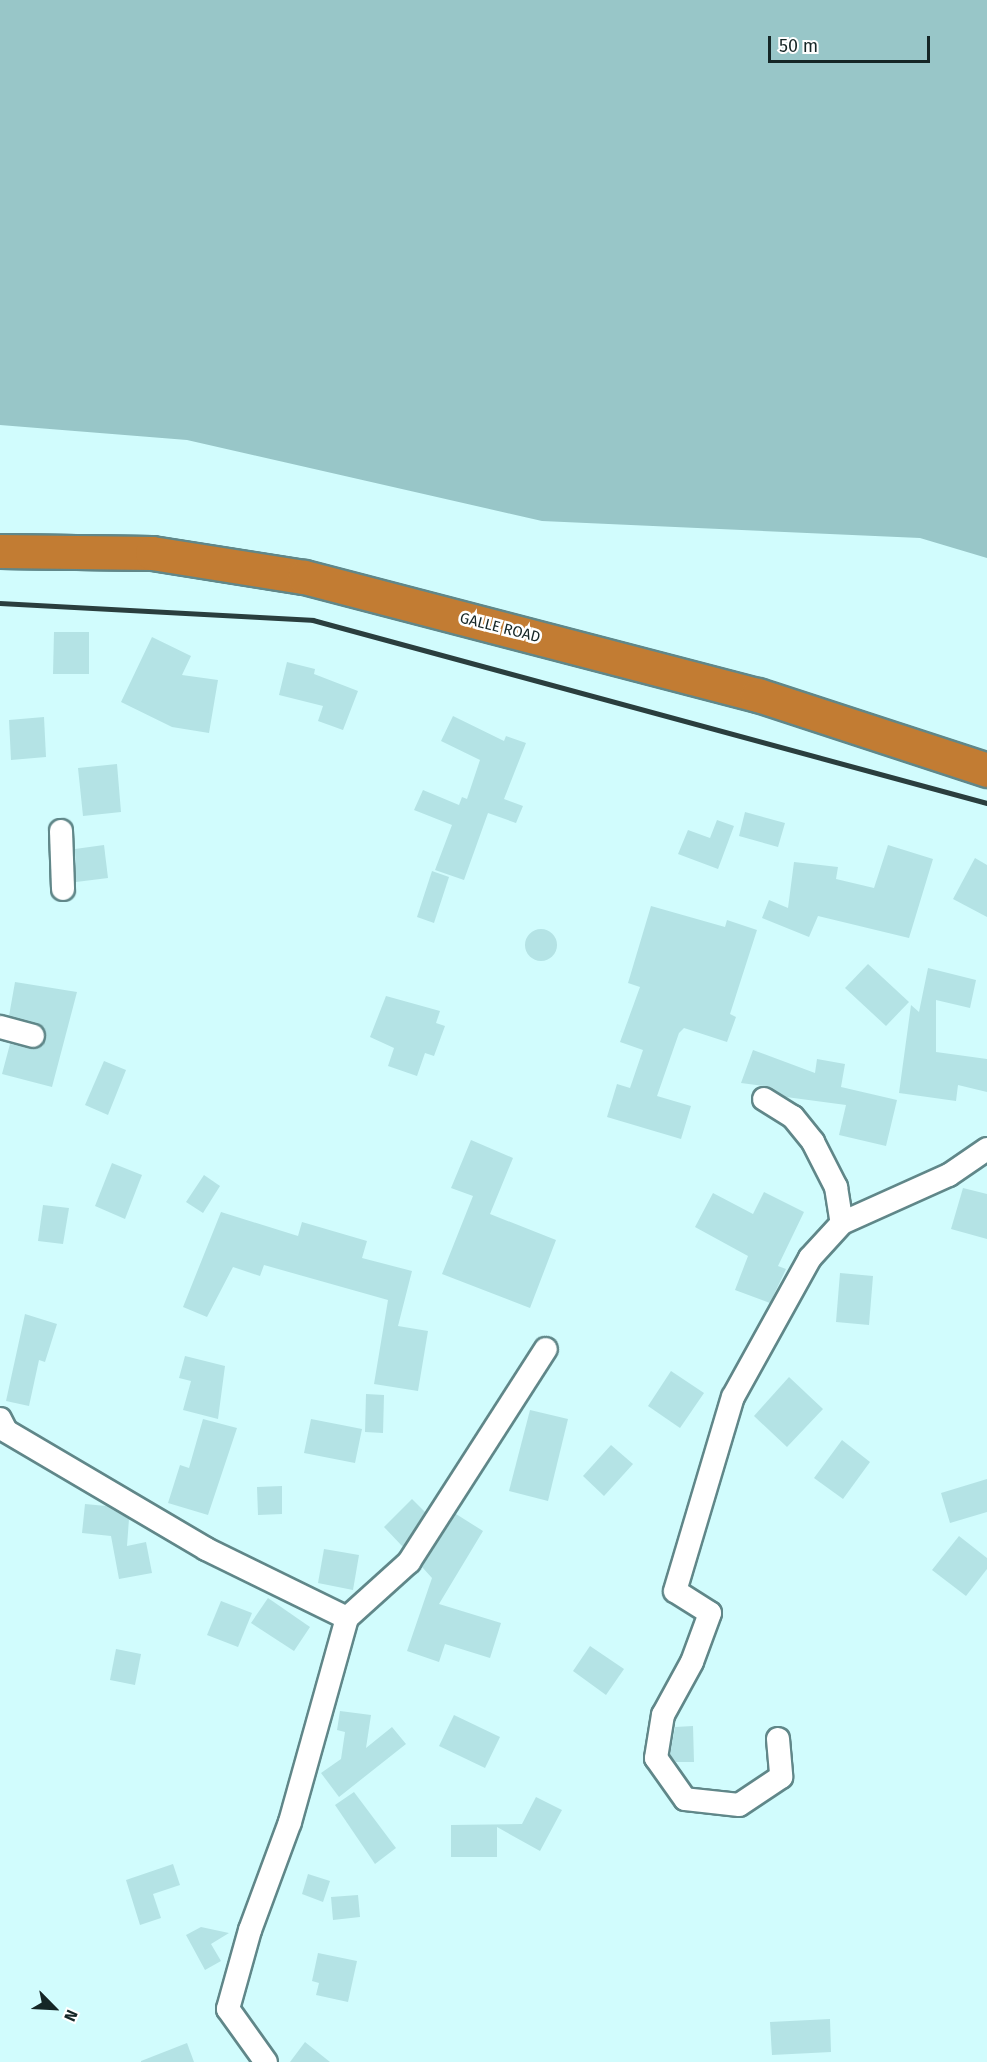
<!DOCTYPE html>
<style>
body{margin:0}
#map{position:relative;width:987px;height:2062px;overflow:hidden;background:#d1fcfd;font-family:"Fira Sans",sans-serif}
div>[style]{position:absolute}
.water>*{inset:0;background:#98c6c8}
.building>*{inset:0;background:#b4e3e5}
.round{border-radius:50%}
.roads{filter:drop-shadow(2px 0 #608789) drop-shadow(-2px 0 #608789) drop-shadow(0 2px #608789) drop-shadow(0 -2px #608789)}
.street>*{height:22px;margin:-11px;padding:0 11px;transform-origin:11px;border-radius:11px;background:#fff}
.highway>*{height:33px;margin:-16.5px;padding:0 16.5px;transform-origin:16.5px;border-radius:16.5px;background:#c27c33}
.rail>*{height:4.5px;margin:-2.25px;padding:0 2.25px;transform-origin:2.25px;border-radius:2.25px;background:#2a3e3e}
span{translate:-50% -50%;white-space:nowrap;text-align:center;line-height:1.15;-webkit-text-stroke:5px #fff;paint-order:stroke}
.street-label{font-size:15px;color:#152626}
.north{position:absolute;left:24px;top:1978px;width:60px;height:60px;-webkit-text-stroke:4px #fff;paint-order:stroke;rotate:114deg;font-size:16px;font-weight:700;line-height:24px;text-align:center;color:#152626}
.north::after{content:'';display:block;margin:auto;width:21px;height:27px;background:#152626;clip-path:polygon(50% 0,100% 100%,50% 72%,0 100%)}
.scale{position:absolute;left:768px;top:36px;width:162px;height:27px;box-sizing:border-box;border:3px solid #152626;border-top:0;padding-left:8px;font-size:18px;line-height:21px;white-space:nowrap;color:#152626;-webkit-text-stroke:4px #fff;paint-order:stroke}
</style>
<div id="map">
<div class="water">
<div style="clip-path:polygon(0 0,987px 0,987px 558px,920px 538px,542px 521px,187px 440px,0 425px)"></div>
</div>
<div class="building">
<div style="clip-path:polygon(54px 632px,89px 632px,89px 674px,53px 674px)"></div>
<div style="clip-path:polygon(152px 637px,191px 656px,182px 675px,218px 680px,209px 733px,172px 727px,121px 702px)"></div>
<div style="clip-path:polygon(287px 662px,315px 669px,314px 674px,358px 691px,343px 730px,318px 721px,323px 706px,279px 695px)"></div>
<div style="clip-path:polygon(453px 716px,504px 741px,506px 736px,526px 743px,504px 799px,523px 806px,516px 823px,488px 813px,464px 880px,435px 870px,452px 825px,414px 810px,423px 790px,459px 805px,462px 797px,467px 799px,480px 760px,441px 741px)"></div>
<div style="clip-path:polygon(44px 717px,46px 757px,11px 760px,9px 720px)"></div>
<div style="clip-path:polygon(117px 764px,121px 812px,83px 816px,78px 768px)"></div>
<div style="clip-path:polygon(745px 812px,785px 823px,778px 847px,739px 836px)"></div>
<div style="clip-path:polygon(717px 820px,734px 826px,718px 869px,678px 854px,688px 830px,710px 838px)"></div>
<div style="clip-path:polygon(104px 845px,108px 878px,76px 882px,75px 849px)"></div>
<div style="clip-path:polygon(888px 845px,933px 859px,909px 938px,818px 916px,809px 937px,762px 918px,769px 900px,788px 908px,794px 862px,838px 867px,836px 879px,874px 888px)"></div>
<div style="clip-path:polygon(975px 858px,987px 865px,987px 917px,953px 899px)"></div>
<div style="clip-path:polygon(432px 871px,449px 877px,434px 923px,417px 917px)"></div>
<div style="clip-path:polygon(651px 906px,725px 927px,727px 920px,757px 930px,730px 1014px,736px 1017px,727px 1042px,684px 1028px,679px 1033px,657px 1096px,691px 1106px,681px 1139px,607px 1117px,617px 1084px,630px 1088px,643px 1050px,620px 1042px,640px 987px,628px 983px)"></div>
<div class="round" style="left:525px;top:929px;width:32px;height:32px"></div>
<div style="clip-path:polygon(868px 964px,909px 1002px,886px 1026px,845px 988px)"></div>
<div style="clip-path:polygon(928px 968px,976px 980px,970px 1008px,936px 1000px,936px 1052px,987px 1059px,987px 1092px,958px 1085px,956px 1101px,899px 1093px,911px 1005px,919px 1012px)"></div>
<div style="clip-path:polygon(15px 982px,77px 992px,52px 1087px,2px 1074px,10px 1044px,36px 1049px,46px 1039px,42px 1026px,9px 1016px)"></div>
<div style="clip-path:polygon(386px 996px,440px 1011px,436px 1023px,445px 1026px,434px 1056px,425px 1053px,417px 1076px,388px 1066px,394px 1048px,370px 1037px)"></div>
<div style="clip-path:polygon(753px 1050px,815px 1073px,817px 1059px,845px 1064px,841px 1087px,897px 1100px,886px 1146px,839px 1135px,846px 1105px,786px 1097px,771px 1087px,741px 1083px)"></div>
<div style="clip-path:polygon(104px 1061px,126px 1070px,108px 1115px,85px 1105px)"></div>
<div style="clip-path:polygon(471px 1140px,513px 1158px,490px 1214px,556px 1240px,530px 1308px,442px 1274px,473px 1196px,451px 1188px)"></div>
<div style="clip-path:polygon(112px 1163px,142px 1175px,125px 1219px,95px 1206px)"></div>
<div style="clip-path:polygon(204px 1175px,220px 1186px,203px 1213px,186px 1202px)"></div>
<div style="clip-path:polygon(963px 1188px,987px 1194px,987px 1239px,951px 1229px)"></div>
<div style="clip-path:polygon(764px 1192px,804px 1212px,778px 1266px,786px 1269px,770px 1303px,735px 1290px,748px 1256px,695px 1227px,713px 1193px,753px 1214px)"></div>
<div style="clip-path:polygon(43px 1205px,69px 1208px,63px 1244px,38px 1241px)"></div>
<div style="clip-path:polygon(221px 1212px,298px 1236px,302px 1222px,367px 1241px,362px 1258px,412px 1271px,398px 1326px,428px 1331px,418px 1391px,374px 1384px,388px 1300px,264px 1265px,260px 1276px,233px 1267px,207px 1317px,183px 1307px)"></div>
<div style="clip-path:polygon(840px 1273px,873px 1276px,869px 1325px,836px 1322px)"></div>
<div style="clip-path:polygon(25px 1314px,57px 1324px,45px 1362px,39px 1360px,29px 1406px,6px 1401px)"></div>
<div style="clip-path:polygon(185px 1356px,225px 1366px,218px 1419px,183px 1410px,191px 1381px,179px 1378px)"></div>
<div style="clip-path:polygon(671px 1371px,704px 1393px,680px 1428px,648px 1406px)"></div>
<div style="clip-path:polygon(789px 1377px,823px 1409px,787px 1447px,754px 1416px)"></div>
<div style="clip-path:polygon(366px 1394px,384px 1395px,383px 1433px,365px 1432px)"></div>
<div style="clip-path:polygon(530px 1410px,568px 1419px,548px 1501px,509px 1491px)"></div>
<div style="clip-path:polygon(203px 1419px,237px 1428px,208px 1515px,168px 1503px,180px 1465px,189px 1468px)"></div>
<div style="clip-path:polygon(311px 1419px,362px 1429px,355px 1463px,304px 1453px)"></div>
<div style="clip-path:polygon(842px 1440px,870px 1462px,843px 1499px,814px 1478px)"></div>
<div style="clip-path:polygon(611px 1445px,633px 1464px,604px 1496px,583px 1476px)"></div>
<div style="clip-path:polygon(987px 1479px,987px 1512px,950px 1523px,941px 1493px)"></div>
<div style="clip-path:polygon(282px 1486px,282px 1514px,258px 1515px,257px 1487px)"></div>
<div style="clip-path:polygon(412px 1499px,425px 1512px,403px 1547px,384px 1527px)"></div>
<div style="clip-path:polygon(85px 1504px,106px 1506px,129px 1519px,127px 1546px,146px 1542px,152px 1573px,119px 1579px,111px 1536px,82px 1533px)"></div>
<div style="clip-path:polygon(456px 1514px,483px 1531px,439px 1604px,501px 1623px,490px 1658px,445px 1644px,439px 1662px,407px 1651px,432px 1578px,422px 1567px)"></div>
<div style="clip-path:polygon(959px 1536px,987px 1558px,987px 1569px,966px 1596px,932px 1570px)"></div>
<div style="clip-path:polygon(324px 1549px,359px 1555px,353px 1590px,318px 1583px)"></div>
<div style="clip-path:polygon(268px 1598px,310px 1627px,294px 1651px,251px 1623px)"></div>
<div style="clip-path:polygon(221px 1601px,252px 1613px,238px 1647px,207px 1635px)"></div>
<div style="clip-path:polygon(590px 1646px,624px 1669px,606px 1695px,573px 1671px)"></div>
<div style="clip-path:polygon(116px 1649px,141px 1654px,135px 1685px,110px 1680px)"></div>
<div style="clip-path:polygon(340px 1711px,371px 1715px,366px 1748px,392px 1727px,406px 1744px,339px 1797px,321px 1773px,341px 1759px,345px 1732px,337px 1730px)"></div>
<div style="clip-path:polygon(454px 1715px,500px 1737px,485px 1768px,439px 1746px)"></div>
<div style="clip-path:polygon(693px 1726px,694px 1762px,676px 1762px,670px 1755px,675px 1727px)"></div>
<div style="clip-path:polygon(354px 1792px,396px 1848px,375px 1864px,335px 1805px)"></div>
<div style="clip-path:polygon(536px 1797px,562px 1810px,540px 1851px,497px 1827px,497px 1857px,451px 1857px,451px 1825px,522px 1824px)"></div>
<div style="clip-path:polygon(173px 1864px,180px 1885px,153px 1894px,161px 1918px,140px 1925px,126px 1880px)"></div>
<div style="clip-path:polygon(308px 1874px,330px 1881px,323px 1902px,302px 1894px)"></div>
<div style="clip-path:polygon(358px 1895px,360px 1917px,333px 1920px,331px 1897px)"></div>
<div style="clip-path:polygon(201px 1927px,229px 1933px,211px 1944px,221px 1961px,205px 1970px,186px 1935px)"></div>
<div style="clip-path:polygon(318px 1953px,357px 1961px,348px 2002px,316px 1995px,319px 1983px,312px 1981px)"></div>
<div style="clip-path:polygon(830px 2019px,831px 2052px,772px 2055px,770px 2022px)"></div>
<div style="clip-path:polygon(305px 2042px,330px 2062px,290px 2062px)"></div>
<div style="clip-path:polygon(187px 2043px,194px 2062px,141px 2062px,141px 2061px)"></div>
</div>
<div class="roads">
<div class="street">
<div style="left:61px;top:831px;width:58px;rotate:88deg"></div>
<div style="left:0;top:1027px;width:34px;rotate:15deg"></div>
<div style="left:764px;top:1099px;width:34px;rotate:32deg"></div>
<div style="left:793px;top:1117px;width:32px;rotate:51deg"></div>
<div style="left:813px;top:1142px;width:51px;rotate:62.9deg"></div>
<div style="left:836px;top:1187px;width:36px;rotate:81deg"></div>
<div style="left:0;top:1419px;width:13px;rotate:63deg"></div>
<div style="left:6px;top:1431px;width:232px;rotate:30.5deg"></div>
<div style="left:206px;top:1549px;width:157px;rotate:26.1deg"></div>
<div style="left:347px;top:1618px;width:212px;rotate:105.6deg"></div>
<div style="left:290px;top:1822px;width:115px;rotate:110.3deg"></div>
<div style="left:250px;top:1930px;width:82px;rotate:105.6deg"></div>
<div style="left:228px;top:2009px;width:65px;rotate:54.4deg"></div>
<div style="left:347px;top:1618px;width:84px;rotate:-42.1deg"></div>
<div style="left:409px;top:1562px;width:253px;rotate:-57.3deg"></div>
<div style="left:778px;top:1739px;width:38px;rotate:85deg"></div>
<div style="left:781px;top:1777px;width:50px;rotate:146.3deg"></div>
<div style="left:739px;top:1805px;width:54px;rotate:-173.7deg"></div>
<div style="left:685px;top:1799px;width:50px;rotate:-125.3deg"></div>
<div style="left:656px;top:1758px;width:44px;rotate:-80.8deg"></div>
<div style="left:663px;top:1715px;width:60px;rotate:-61.3deg"></div>
<div style="left:692px;top:1662px;width:52px;rotate:-69.8deg"></div>
<div style="left:710px;top:1613px;width:41px;rotate:-147.8deg"></div>
<div style="left:675px;top:1591px;width:202px;rotate:-73.4deg"></div>
<div style="left:733px;top:1397px;width:159px;rotate:-61deg"></div>
<div style="left:810px;top:1258px;width:47px;rotate:-47.6deg"></div>
<div style="left:842px;top:1223px;width:117px;rotate:-24.2deg"></div>
<div style="left:949px;top:1175px;width:46px;rotate:-34.4deg"></div>
</div>
<div class="highway">
<div style="left:0;top:551px;width:152px;rotate:0.8deg"></div>
<div style="left:152px;top:553px;width:154px;rotate:9deg"></div>
<div style="left:304px;top:577px;width:469px;rotate:14.6deg"></div>
<div style="left:758px;top:695px;width:241px;rotate:18.1deg"></div>
</div>
</div>
<div class="rail">
<div style="left:0;top:603px;width:313px;rotate:3.1deg"></div>
<div style="left:313px;top:620px;width:698px;rotate:15.19deg"></div>
</div>
<div class="street-label">
<span style="left:500px;top:628px;rotate:14deg">GALLE ROAD</span>
</div>
<div class="north">N</div>
<div class="scale">50 m</div>
</div>
